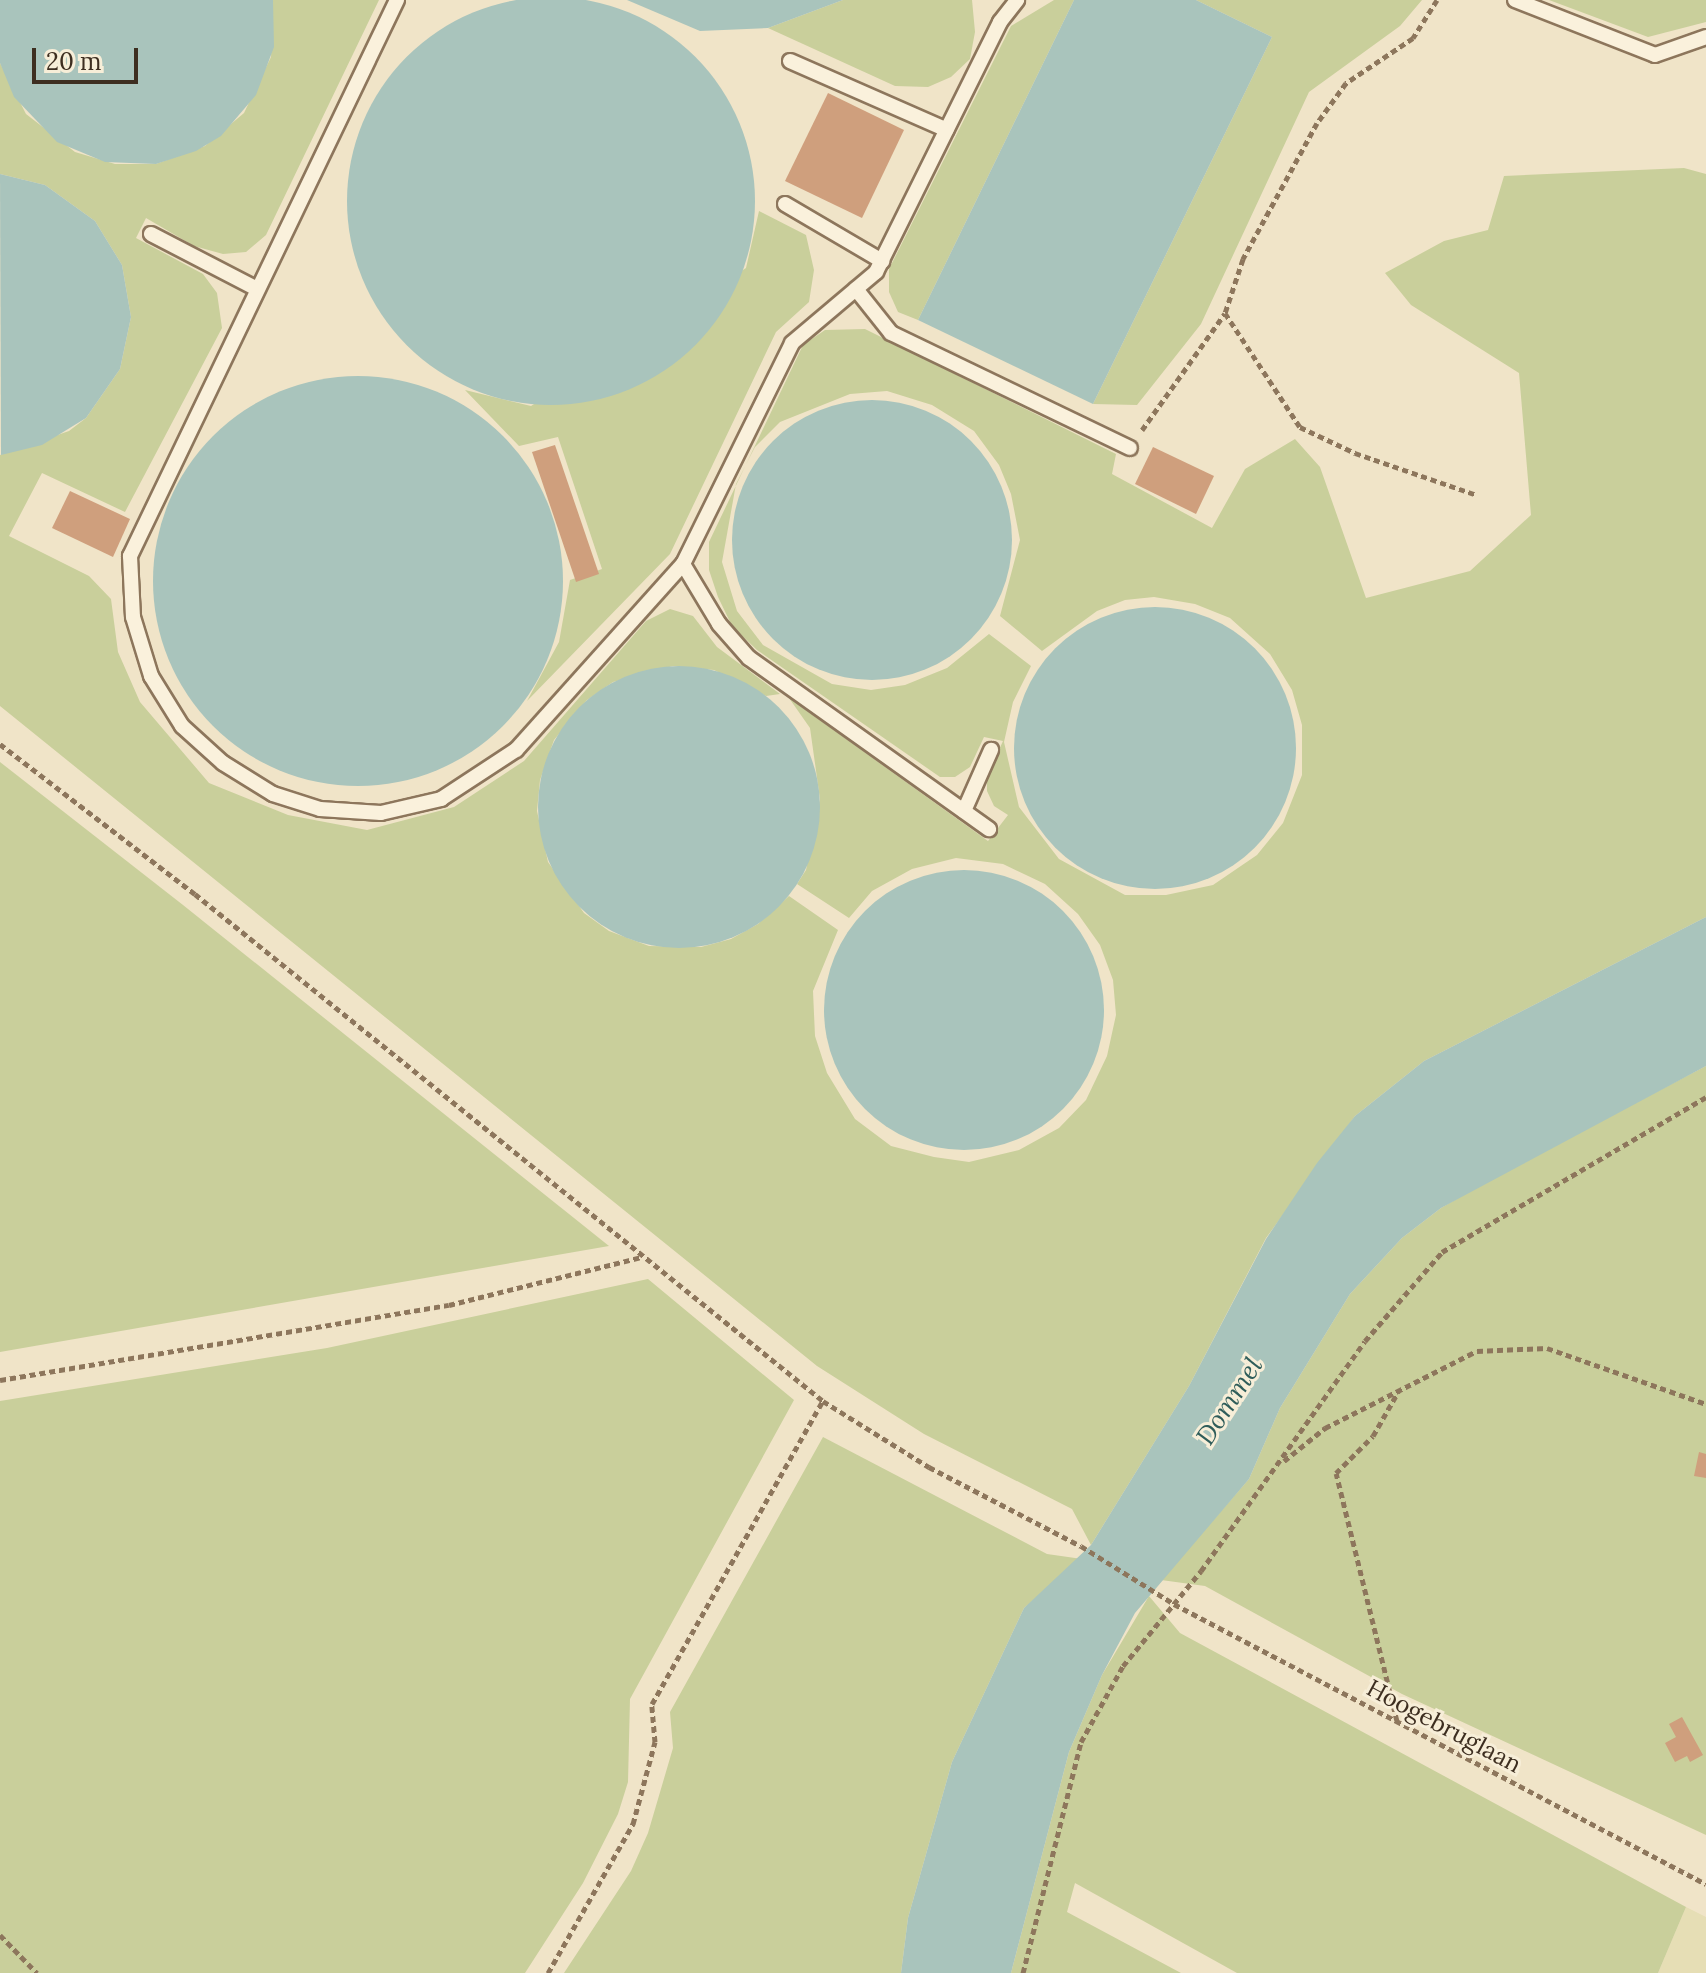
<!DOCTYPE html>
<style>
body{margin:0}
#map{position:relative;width:1706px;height:1973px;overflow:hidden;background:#f0e4c8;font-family:Lora,serif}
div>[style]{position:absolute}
.farmland>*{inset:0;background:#e6deb5}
.green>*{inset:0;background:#c9cf9b}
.water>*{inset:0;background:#a9c4bc}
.round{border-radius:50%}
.building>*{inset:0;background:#cf9f7d}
.path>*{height:5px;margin-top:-2.5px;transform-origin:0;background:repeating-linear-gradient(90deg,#8d765c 0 6px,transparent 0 10px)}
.roads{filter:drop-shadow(2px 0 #8d765c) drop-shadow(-2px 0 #8d765c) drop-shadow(0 2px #8d765c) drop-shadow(0 -2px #8d765c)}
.service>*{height:14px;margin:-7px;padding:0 7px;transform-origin:7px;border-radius:7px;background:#faf1dc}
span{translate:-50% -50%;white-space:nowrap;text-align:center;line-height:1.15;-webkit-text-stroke:6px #f7eed8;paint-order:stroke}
.street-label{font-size:24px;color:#3d2e20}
.water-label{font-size:26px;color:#2f5d5a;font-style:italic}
.scale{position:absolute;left:32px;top:48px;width:106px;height:36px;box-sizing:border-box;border:4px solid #3d2e20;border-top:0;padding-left:10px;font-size:24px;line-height:28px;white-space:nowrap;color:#3d2e20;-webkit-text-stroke:6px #f7eed8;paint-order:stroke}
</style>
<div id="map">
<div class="farmland">
<div style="clip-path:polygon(1686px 1907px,1706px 1917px,1706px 1973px,1658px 1973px)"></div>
</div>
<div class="green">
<div style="clip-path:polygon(evenodd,273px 0,379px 0,266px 235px,246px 252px,223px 254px,194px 246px,146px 218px,136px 238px,203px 274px,217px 293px,222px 328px,125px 512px,42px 473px,9px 536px,89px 576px,111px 599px,118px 652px,140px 702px,209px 783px,288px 815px,367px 830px,454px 807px,524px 761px,646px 621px,670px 609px,693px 616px,717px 647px,780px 694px,766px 696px,714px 670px,673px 666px,613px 682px,587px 700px,554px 740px,540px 780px,537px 811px,548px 862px,584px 913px,609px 931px,649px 946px,701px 947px,731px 939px,758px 924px,789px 896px,838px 930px,813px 991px,815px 1036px,827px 1073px,855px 1119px,891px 1146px,934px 1157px,969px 1162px,1019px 1150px,1059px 1128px,1086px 1100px,1107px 1056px,1116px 1015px,1113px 980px,1100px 945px,1078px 914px,1045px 884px,1003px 864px,956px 858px,912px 869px,872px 891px,849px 918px,797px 884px,806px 870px,820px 799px,810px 728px,789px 698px,988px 841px,1008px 815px,994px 806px,987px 791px,987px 776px,1003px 741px,984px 737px,970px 767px,955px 777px,940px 777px,757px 650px,732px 626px,718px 597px,709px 570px,709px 542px,803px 345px,825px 330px,865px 329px,1116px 454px,1112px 474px,1212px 528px,1245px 469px,1295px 439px,1320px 467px,1366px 598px,1470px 571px,1531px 515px,1519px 373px,1411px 305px,1385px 273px,1444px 241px,1488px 230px,1504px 176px,1684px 168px,1706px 174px,1706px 917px,1424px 1061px,1355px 1116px,1266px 1238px,1189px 1386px,1091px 1545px,1072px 1509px,924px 1434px,817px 1366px,0 706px,0 455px,69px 431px,86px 418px,120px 369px,131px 317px,122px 265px,95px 221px,45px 185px,0 174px,0 63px,26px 114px,75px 152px,115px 164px,156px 164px,205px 146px,244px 113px,271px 57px,273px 0,887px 391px,932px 405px,974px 431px,999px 465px,1011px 494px,1020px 540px,1000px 616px,1042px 651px,1097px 611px,1125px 600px,1154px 597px,1195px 604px,1230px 618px,1270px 654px,1292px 690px,1302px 725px,1302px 775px,1283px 823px,1257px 855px,1213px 885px,1166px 895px,1125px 895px,1059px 859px,1019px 807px,1004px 742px,1013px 702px,1031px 666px,989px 634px,947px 668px,905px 685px,871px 690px,832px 684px,763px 645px,737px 611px,722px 562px,736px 484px,755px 447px,780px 422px,850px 394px,887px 391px)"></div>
<div style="clip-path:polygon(843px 0,972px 0,975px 32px,970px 59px,951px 77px,928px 87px,895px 86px,768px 28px)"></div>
<div style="clip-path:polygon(1054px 0,1074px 0,918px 320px,898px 312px,889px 292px,889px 269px,1011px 26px)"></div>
<div style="clip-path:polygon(1196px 0,1422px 0,1400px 26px,1309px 92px,1201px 324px,1137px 405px,1093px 404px,1272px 37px)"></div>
<div style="clip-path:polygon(1549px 0,1706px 0,1706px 22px,1648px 37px)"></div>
<div style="clip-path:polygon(759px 211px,806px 235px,814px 270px,809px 302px,776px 332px,670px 554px,527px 701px,559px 642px,570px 580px,602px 569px,558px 437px,519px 446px,465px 390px,531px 406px,746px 268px)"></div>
<div style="clip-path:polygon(0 762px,183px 905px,609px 1246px,0 1352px)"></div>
<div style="clip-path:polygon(1706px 1066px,1706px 1835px,1402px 1694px,1205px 1586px,1161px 1580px,1249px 1479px,1280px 1408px,1350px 1294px,1402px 1238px,1441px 1208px,1512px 1167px)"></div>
<div style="clip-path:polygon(648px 1279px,794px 1400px,630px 1699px,628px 1782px,618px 1814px,583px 1883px,525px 1973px,0 1973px,0 1401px,327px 1348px)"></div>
<div style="clip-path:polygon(823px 1437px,1047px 1554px,1082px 1559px,1024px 1608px,952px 1762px,908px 1918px,901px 1973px,564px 1973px,631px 1871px,648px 1833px,673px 1748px,670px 1712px)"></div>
<div style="clip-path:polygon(1149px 1596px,1180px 1633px,1686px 1907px,1658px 1973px,1237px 1973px,1075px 1883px,1067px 1912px,1181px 1973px,1011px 1973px,1069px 1752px,1102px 1675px)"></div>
</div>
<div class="water">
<div class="round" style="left:347px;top:-3px;width:408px;height:408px"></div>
<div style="clip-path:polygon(0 0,273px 0,274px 47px,256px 95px,221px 136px,196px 151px,156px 164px,105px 162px,57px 142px,14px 97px,0 63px)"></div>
<div style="clip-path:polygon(627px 0,843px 0,768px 28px,700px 31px)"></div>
<div style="clip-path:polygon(1074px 0,1196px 0,1272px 37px,1093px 404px,918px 320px)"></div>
<div style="clip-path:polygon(0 174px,45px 185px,95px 221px,122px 265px,131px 317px,120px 369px,86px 418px,42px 445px,1px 455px)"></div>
<div class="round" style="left:153px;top:376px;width:410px;height:410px"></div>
<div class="round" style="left:732px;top:400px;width:280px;height:280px"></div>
<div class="round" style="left:1014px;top:607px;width:282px;height:282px"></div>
<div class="round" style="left:538px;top:666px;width:282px;height:282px"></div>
<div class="round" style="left:824px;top:870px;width:280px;height:280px"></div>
<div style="clip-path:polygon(1706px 917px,1706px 1066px,1441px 1208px,1402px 1238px,1350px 1294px,1280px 1408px,1249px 1479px,1135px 1613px,1102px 1675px,1069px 1752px,1011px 1973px,901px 1973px,908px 1918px,952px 1762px,1024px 1608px,1091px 1545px,1189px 1386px,1266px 1239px,1317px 1163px,1355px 1116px,1424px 1061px)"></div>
</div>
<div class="building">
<div style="clip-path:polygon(828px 93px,904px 130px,862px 218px,785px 181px)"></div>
<div style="clip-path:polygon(555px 445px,599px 574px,576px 582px,532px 452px)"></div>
<div style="clip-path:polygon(1153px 447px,1214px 476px,1196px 514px,1135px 484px)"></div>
<div style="clip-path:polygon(70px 491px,130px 519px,113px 557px,52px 528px)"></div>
<div style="clip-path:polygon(1699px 1452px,1706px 1454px,1706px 1478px,1694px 1476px)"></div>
<div style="clip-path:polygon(1682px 1717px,1703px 1755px,1690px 1762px,1687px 1756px,1675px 1762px,1665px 1743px,1676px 1737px,1669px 1724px)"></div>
</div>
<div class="path">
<div style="left:1437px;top:0;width:45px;rotate:122.3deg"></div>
<div style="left:1413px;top:38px;width:81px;rotate:146.1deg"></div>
<div style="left:1346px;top:83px;width:49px;rotate:125.9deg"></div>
<div style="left:1317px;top:123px;width:155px;rotate:118.6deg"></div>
<div style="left:1243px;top:259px;width:57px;rotate:108.4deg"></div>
<div style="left:1225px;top:313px;width:136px;rotate:56.7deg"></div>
<div style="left:1300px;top:427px;width:61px;rotate:25.3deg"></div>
<div style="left:1355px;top:453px;width:129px;rotate:19deg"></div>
<div style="left:1142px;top:430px;width:143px;rotate:-54.6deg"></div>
<div style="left:0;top:744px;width:246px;rotate:37.6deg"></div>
<div style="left:195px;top:894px;width:807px;rotate:38.91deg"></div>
<div style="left:823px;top:1401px;width:125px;rotate:31.9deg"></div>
<div style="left:929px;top:1467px;width:171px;rotate:27.5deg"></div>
<div style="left:1081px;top:1546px;width:110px;rotate:31.9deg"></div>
<div style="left:1174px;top:1604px;width:601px;rotate:27.76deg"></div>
<div style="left:0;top:1380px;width:455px;rotate:-9.5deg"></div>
<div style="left:449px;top:1305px;width:199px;rotate:-14deg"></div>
<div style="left:1284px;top:1461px;width:53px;rotate:-38.8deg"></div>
<div style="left:1325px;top:1428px;width:170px;rotate:-26.9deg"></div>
<div style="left:1477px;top:1351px;width:70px;rotate:-2.5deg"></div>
<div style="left:1547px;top:1348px;width:169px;rotate:19.4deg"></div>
<div style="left:1397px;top:1721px;width:255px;rotate:-103.8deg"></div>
<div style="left:1336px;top:1473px;width:52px;rotate:-45deg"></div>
<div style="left:1373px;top:1436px;width:51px;rotate:-60.4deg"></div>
<div style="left:0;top:1935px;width:53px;rotate:45.8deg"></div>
<div style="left:548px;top:1973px;width:172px;rotate:-60.3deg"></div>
<div style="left:633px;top:1824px;width:85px;rotate:-75deg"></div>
<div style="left:655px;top:1742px;width:38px;rotate:-95deg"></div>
<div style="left:652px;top:1704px;width:348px;rotate:-60.6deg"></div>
<div style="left:1023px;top:1973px;width:238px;rotate:-75.9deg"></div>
<div style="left:1081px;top:1742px;width:87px;rotate:-61.1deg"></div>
<div style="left:1123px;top:1666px;width:123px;rotate:-50.6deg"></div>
<div style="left:1201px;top:1571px;width:282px;rotate:-54.5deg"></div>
<div style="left:1365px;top:1341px;width:118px;rotate:-49.1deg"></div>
<div style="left:1442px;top:1252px;width:306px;rotate:-30.4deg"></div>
</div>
<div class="roads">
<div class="service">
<div style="left:397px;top:0;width:617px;rotate:115.65deg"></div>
<div style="left:130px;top:556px;width:61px;rotate:87.2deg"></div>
<div style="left:133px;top:617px;width:62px;rotate:73deg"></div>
<div style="left:151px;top:676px;width:59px;rotate:58.2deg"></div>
<div style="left:182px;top:726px;width:55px;rotate:42.1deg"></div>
<div style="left:223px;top:763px;width:59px;rotate:31.8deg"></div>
<div style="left:273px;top:794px;width:49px;rotate:17.7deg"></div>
<div style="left:320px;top:809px;width:61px;rotate:3.8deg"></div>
<div style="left:381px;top:813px;width:62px;rotate:-13.1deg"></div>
<div style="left:441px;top:799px;width:90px;rotate:-33.2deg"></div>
<div style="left:516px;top:750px;width:250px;rotate:-48.1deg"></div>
<div style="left:683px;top:564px;width:246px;rotate:-63.7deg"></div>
<div style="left:792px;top:343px;width:110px;rotate:-40.2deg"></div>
<div style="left:876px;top:272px;width:279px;rotate:-63.6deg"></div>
<div style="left:1000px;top:22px;width:28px;rotate:-52deg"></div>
<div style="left:1515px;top:0;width:150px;rotate:21.4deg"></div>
<div style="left:1655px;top:55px;width:54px;rotate:-19.4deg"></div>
<div style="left:790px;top:61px;width:171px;rotate:23.7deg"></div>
<div style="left:785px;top:204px;width:113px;rotate:30.4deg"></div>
<div style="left:151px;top:234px;width:119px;rotate:27.4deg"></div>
<div style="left:856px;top:289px;width:56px;rotate:51.5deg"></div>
<div style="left:891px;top:333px;width:265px;rotate:25.7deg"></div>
<div style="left:683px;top:564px;width:70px;rotate:59deg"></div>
<div style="left:719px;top:624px;width:45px;rotate:48.6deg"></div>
<div style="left:749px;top:658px;width:295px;rotate:35.5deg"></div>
<div style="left:964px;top:811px;width:67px;rotate:-66.1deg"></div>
</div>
</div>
<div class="street-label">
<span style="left:1444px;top:1726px;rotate:28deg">Hoogebruglaan</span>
</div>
<div class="water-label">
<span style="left:1229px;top:1401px;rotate:-57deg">Dommel</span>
</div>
<div class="scale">20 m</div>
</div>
